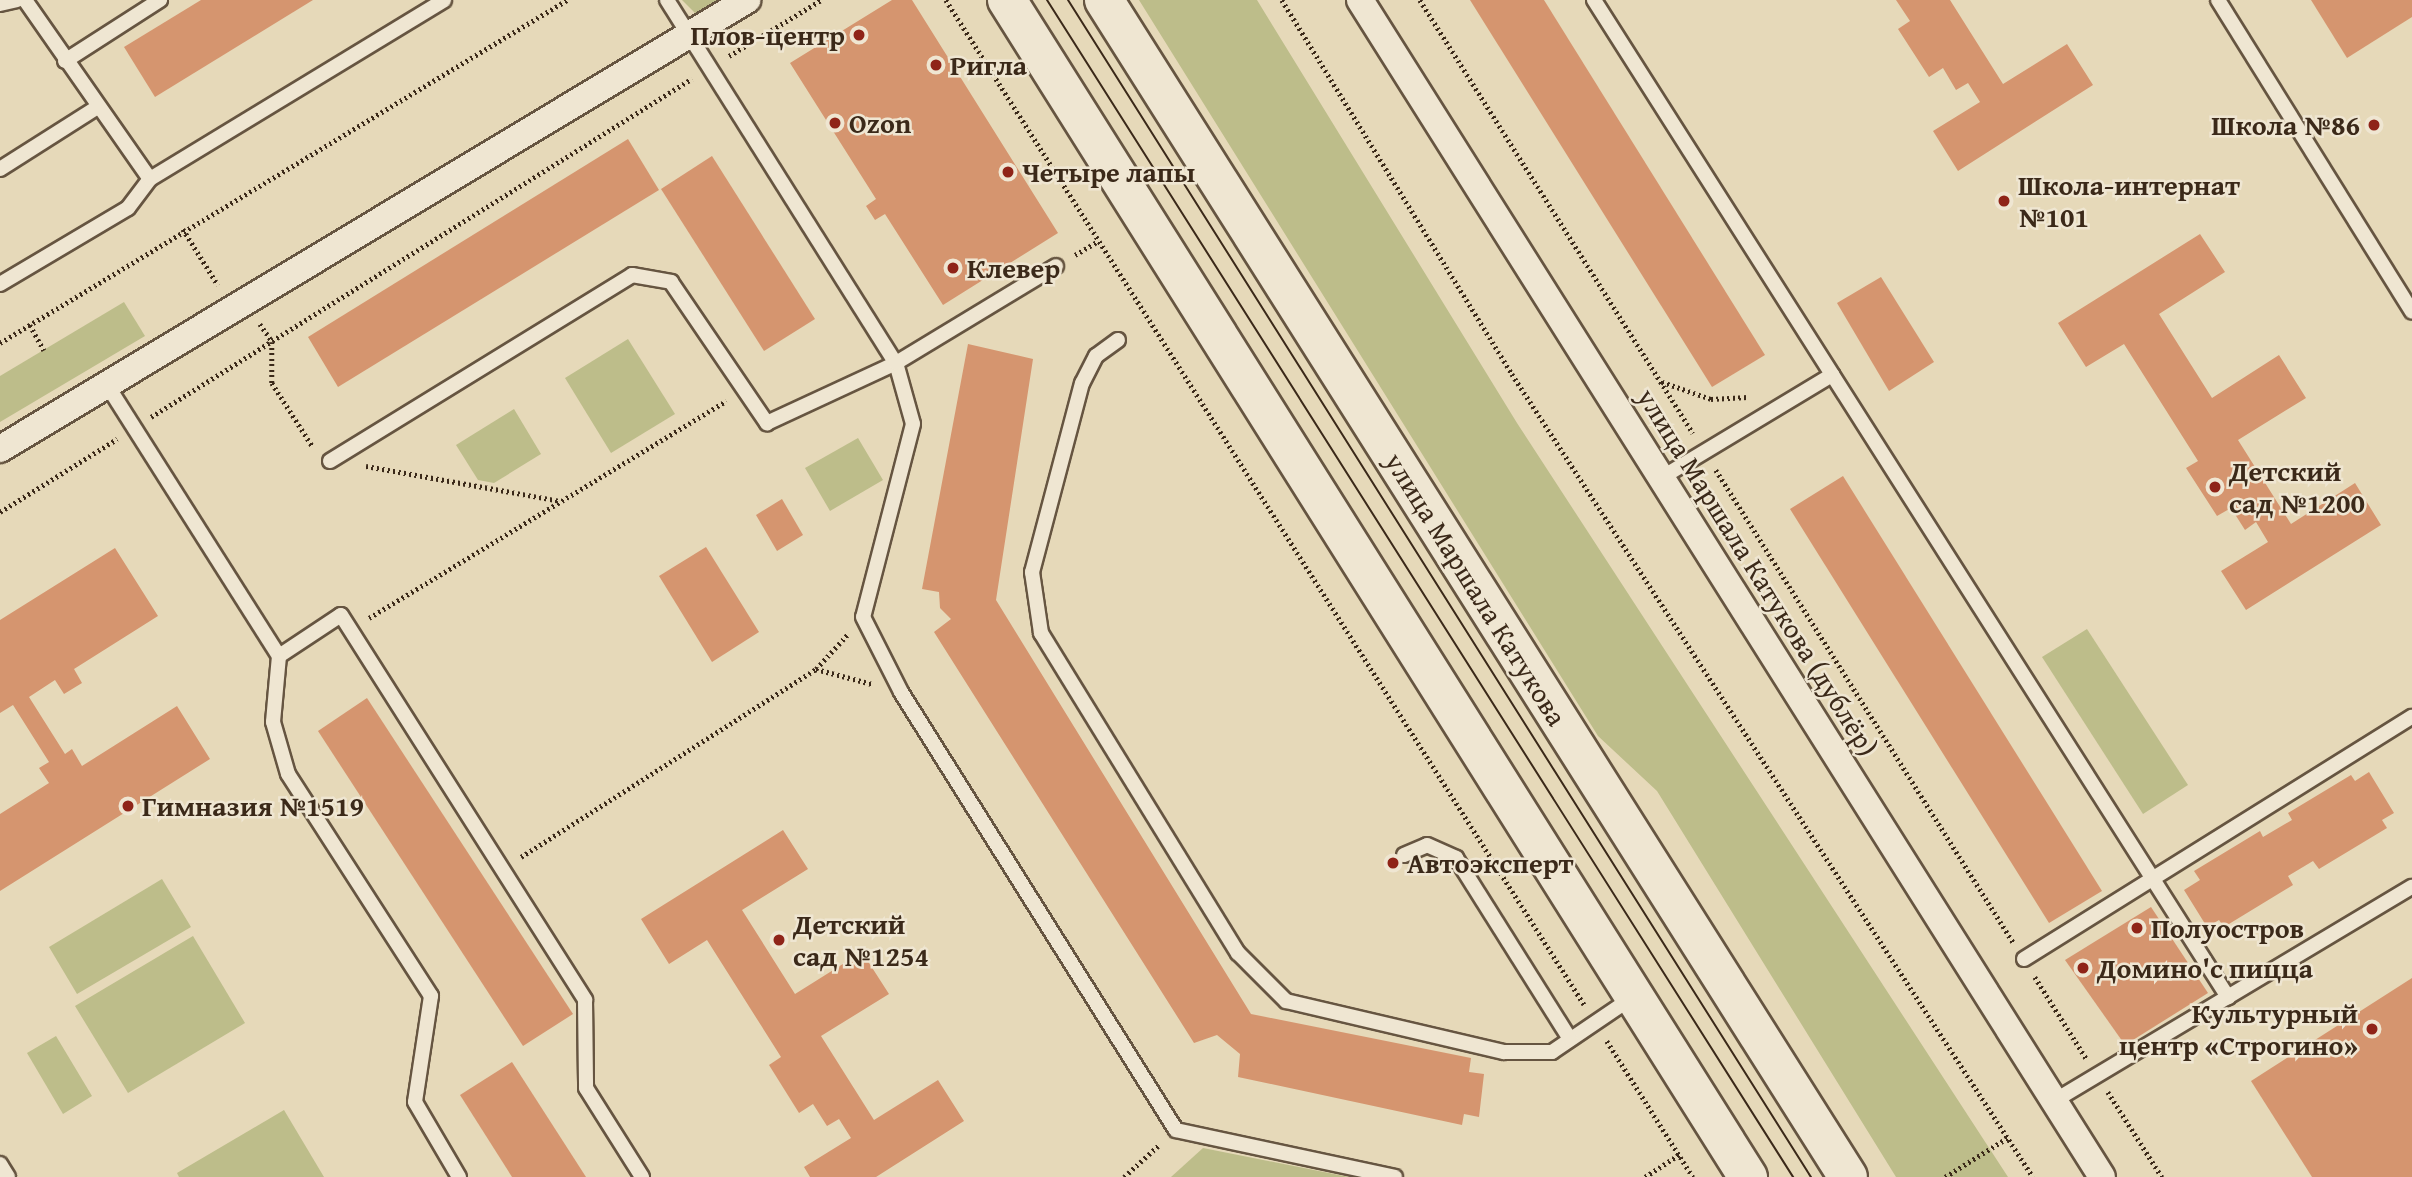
<!DOCTYPE html>
<meta charset="utf-8">
<style>
body{margin:0}
#map{position:relative;width:2412px;height:1177px;overflow:hidden;background:#e6d9b9;font-family:"Gentium Book Plus",serif}
div>[style]{position:absolute}
.green>*{inset:0;background:#bdbd8a}
.building>*{inset:0;background:#d5956f}
.path>*{height:4.5px;margin-top:-2.25px;transform-origin:0;background:repeating-linear-gradient(90deg,#3b2919 0 2px,transparent 0 5.5px)}
.roads{filter:drop-shadow(2px 0 #665541) drop-shadow(-2px 0 #665541) drop-shadow(0 2px #665541) drop-shadow(0 -2px #665541)}
.lane>*{height:14px;margin:-7px;padding:0 7px;transform-origin:7px;border-radius:7px;background:#efe6d2}
.street>*{height:26px;margin:-13px;padding:0 13px;transform-origin:13px;border-radius:13px;background:#efe6d2}
.secondary>*{height:38px;margin:-19px;padding:0 19px;transform-origin:19px;border-radius:19px;background:#efe6d2}
.tram>*{height:2px;margin:-1px;padding:0 1px;transform-origin:1px;border-radius:1px;background:#3b2919}
.dots>*{width:19px;height:19px;translate:-50% -50%;box-sizing:border-box;border:4px solid #efe6d2;border-radius:50%}
span{translate:-50% -50%;white-space:nowrap;text-align:center;line-height:1.15;-webkit-text-stroke:5px #efe6d2;paint-order:stroke}
.poi-label{font-size:28px;color:#3b2919;font-weight:700}
.right{translate:-100% -50%;text-align:right}
.left{translate:0 -50%;text-align:left}
.street-label{font-size:28px;color:#3b2919}
</style>
<div id="map">
<div class="green">
<div style="clip-path:polygon(682px 0,730px 0,700px 18px)"></div>
<div style="clip-path:polygon(1139px 0,1257px 0,1517px 423px,2008px 1177px,1896px 1177px,1657px 791px,1598px 736px)"></div>
<div style="clip-path:polygon(124px 302px,145px 336px,0 422px,0 376px)"></div>
<div style="clip-path:polygon(628px 339px,675px 414px,611px 453px,565px 378px)"></div>
<div style="clip-path:polygon(514px 409px,541px 454px,494px 483px,478px 480px,456px 445px)"></div>
<div style="clip-path:polygon(858px 438px,883px 480px,830px 511px,805px 468px)"></div>
<div style="clip-path:polygon(2087px 629px,2188px 785px,2143px 814px,2042px 657px)"></div>
<div style="clip-path:polygon(162px 879px,191px 927px,77px 994px,49px 947px)"></div>
<div style="clip-path:polygon(193px 936px,245px 1023px,128px 1093px,75px 1006px)"></div>
<div style="clip-path:polygon(56px 1036px,92px 1096px,63px 1114px,27px 1053px)"></div>
<div style="clip-path:polygon(284px 1110px,324px 1177px,179px 1177px,177px 1173px)"></div>
<div style="clip-path:polygon(1203px 1148px,1349px 1177px,1171px 1177px)"></div>
</div>
<div class="building">
<div style="clip-path:polygon(201px 0,313px 0,155px 97px,124px 47px)"></div>
<div style="clip-path:polygon(892px 0,912px 0,1058px 233px,943px 305px,885px 214px,875px 220px,866px 206px,876px 199px,790px 63px)"></div>
<div style="clip-path:polygon(1470px 0,1544px 0,1765px 355px,1712px 387px)"></div>
<div style="clip-path:polygon(1896px 0,1950px 0,2003px 84px,2067px 44px,2093px 85px,1958px 171px,1933px 131px,1980px 102px,1968px 83px,1956px 90px,1943px 68px,1929px 77px,1898px 29px,1910px 21px)"></div>
<div style="clip-path:polygon(2311px 0,2412px 0,2412px 17px,2347px 58px)"></div>
<div style="clip-path:polygon(628px 139px,659px 190px,338px 387px,308px 337px)"></div>
<div style="clip-path:polygon(712px 156px,815px 319px,764px 351px,661px 189px)"></div>
<div style="clip-path:polygon(2200px 234px,2225px 272px,2159px 314px,2212px 398px,2279px 355px,2306px 398px,2238px 440px,2291px 524px,2355px 483px,2381px 525px,2246px 610px,2221px 571px,2268px 542px,2256px 522px,2245px 530px,2231px 508px,2217px 516px,2186px 468px,2198px 461px,2124px 344px,2086px 367px,2058px 323px)"></div>
<div style="clip-path:polygon(1881px 277px,1934px 362px,1889px 391px,1837px 303px)"></div>
<div style="clip-path:polygon(968px 344px,1033px 359px,996px 600px,1251px 1014px,1471px 1058px,1469px 1072px,1484px 1074px,1479px 1117px,1464px 1114px,1462px 1125px,1238px 1077px,1240px 1054px,1217px 1035px,1194px 1043px,934px 632px,951px 619px,940px 608px,939px 592px,922px 589px)"></div>
<div style="clip-path:polygon(1843px 476px,2102px 891px,2049px 923px,1790px 509px)"></div>
<div style="clip-path:polygon(782px 499px,803px 535px,777px 551px,756px 515px)"></div>
<div style="clip-path:polygon(706px 547px,759px 632px,712px 662px,659px 576px)"></div>
<div style="clip-path:polygon(115px 548px,158px 616px,74px 669px,82px 683px,64px 694px,55px 680px,29px 697px,65px 754px,72px 749px,82px 766px,177px 706px,210px 759px,0 891px,0 814px,49px 783px,39px 768px,49px 762px,13px 705px,0 713px,0 620px)"></div>
<div style="clip-path:polygon(367px 698px,573px 1014px,523px 1046px,318px 731px)"></div>
<div style="clip-path:polygon(2369px 772px,2394px 813px,2382px 820px,2387px 828px,2319px 869px,2313px 861px,2288px 876px,2293px 885px,2224px 927px,2219px 920px,2207px 927px,2184px 890px,2200px 880px,2194px 871px,2260px 831px,2263px 837px,2292px 820px,2288px 813px,2351px 775px,2355px 781px)"></div>
<div style="clip-path:polygon(783px 830px,808px 869px,742px 910px,795px 994px,862px 952px,889px 994px,821px 1036px,874px 1120px,938px 1080px,964px 1121px,876px 1177px,810px 1177px,804px 1167px,851px 1138px,839px 1119px,827px 1126px,813px 1104px,799px 1113px,769px 1065px,781px 1057px,707px 940px,669px 964px,641px 919px)"></div>
<div style="clip-path:polygon(2151px 907px,2208px 993px,2125px 1045px,2065px 960px)"></div>
<div style="clip-path:polygon(2412px 978px,2412px 1177px,2312px 1177px,2251px 1081px)"></div>
<div style="clip-path:polygon(512px 1062px,586px 1177px,512px 1177px,460px 1095px)"></div>
</div>
<div class="path">
<div style="left:946px;top:0;width:1190px;rotate:57.57deg"></div>
<div style="left:1282px;top:0;width:439px;rotate:58.4deg"></div>
<div style="left:1512px;top:374px;width:957px;rotate:57.02deg"></div>
<div style="left:1420px;top:0;width:512px;rotate:57.77deg"></div>
<div style="left:729px;top:56px;width:108px;rotate:-31.3deg"></div>
<div style="left:183px;top:229px;width:66px;rotate:58deg"></div>
<div style="left:1075px;top:255px;width:26px;rotate:-31deg"></div>
<div style="left:260px;top:324px;width:21px;rotate:55deg"></div>
<div style="left:272px;top:341px;width:495px;rotate:-32deg"></div>
<div style="left:30px;top:325px;width:29px;rotate:61deg"></div>
<div style="left:272px;top:342px;width:41px;rotate:90deg"></div>
<div style="left:272px;top:383px;width:76px;rotate:57.4deg"></div>
<div style="left:0;top:343px;width:663px;rotate:-31.17deg"></div>
<div style="left:1662px;top:382px;width:52px;rotate:19.1deg"></div>
<div style="left:1711px;top:399px;width:37px;rotate:-3deg"></div>
<div style="left:151px;top:417px;width:143px;rotate:-32.1deg"></div>
<div style="left:366px;top:466px;width:197px;rotate:10.2deg"></div>
<div style="left:1716px;top:470px;width:558px;rotate:57.82deg"></div>
<div style="left:0;top:512px;width:138px;rotate:-32deg"></div>
<div style="left:369px;top:618px;width:418px;rotate:-31.3deg"></div>
<div style="left:816px;top:669px;width:58px;rotate:15deg"></div>
<div style="left:521px;top:857px;width:350px;rotate:-32.5deg"></div>
<div style="left:816px;top:669px;width:47px;rotate:-47.6deg"></div>
<div style="left:2035px;top:977px;width:96px;rotate:57.8deg"></div>
<div style="left:1607px;top:1041px;width:161px;rotate:57.7deg"></div>
<div style="left:2108px;top:1092px;width:101px;rotate:57.6deg"></div>
<div style="left:1124px;top:1177px;width:49px;rotate:-42.5deg"></div>
<div style="left:1645px;top:1177px;width:42px;rotate:-33.3deg"></div>
<div style="left:1945px;top:1177px;width:75px;rotate:-32deg"></div>
</div>
<div class="roads">
<div class="lane">
<div style="left:25px;top:0;width:218px;rotate:55.1deg"></div>
<div style="left:667px;top:0;width:429px;rotate:57.8deg"></div>
<div style="left:896px;top:363px;width:63px;rotate:74.4deg"></div>
<div style="left:913px;top:424px;width:199px;rotate:104.5deg"></div>
<div style="left:863px;top:617px;width:84px;rotate:63.1deg"></div>
<div style="left:901px;top:692px;width:517px;rotate:57.88deg"></div>
<div style="left:1176px;top:1130px;width:224px;rotate:12.1deg"></div>
<div style="left:1594px;top:0;width:1182px;rotate:57.55deg"></div>
<div style="left:2218px;top:0;width:367px;rotate:58.1deg"></div>
<div style="left:0;top:4px;width:17px;rotate:-13deg"></div>
<div style="left:65px;top:61px;width:113px;rotate:-32.7deg"></div>
<div style="left:0;top:169px;width:114px;rotate:-32.4deg"></div>
<div style="left:0;top:284px;width:149px;rotate:-30.7deg"></div>
<div style="left:128px;top:208px;width:36px;rotate:-53deg"></div>
<div style="left:150px;top:179px;width:344px;rotate:-31.3deg"></div>
<div style="left:1118px;top:340px;width:27px;rotate:144deg"></div>
<div style="left:1096px;top:356px;width:30px;rotate:117deg"></div>
<div style="left:1082px;top:383px;width:196px;rotate:104.8deg"></div>
<div style="left:1032px;top:572px;width:62px;rotate:81.6deg"></div>
<div style="left:1041px;top:633px;width:376px;rotate:58.4deg"></div>
<div style="left:1238px;top:953px;width:68px;rotate:45deg"></div>
<div style="left:1286px;top:1001px;width:224px;rotate:13.2deg"></div>
<div style="left:1504px;top:1052px;width:48px"></div>
<div style="left:1552px;top:1052px;width:98px;rotate:-34.2deg"></div>
<div style="left:107px;top:385px;width:321px;rotate:57.6deg"></div>
<div style="left:279px;top:656px;width:74px;rotate:-33.5deg"></div>
<div style="left:341px;top:615px;width:456px;rotate:57.6deg"></div>
<div style="left:585px;top:1000px;width:88px;rotate:89.3deg"></div>
<div style="left:586px;top:1088px;width:105px;rotate:57.8deg"></div>
<div style="left:330px;top:461px;width:355px;rotate:-31.6deg"></div>
<div style="left:632px;top:275px;width:40px;rotate:10deg"></div>
<div style="left:671px;top:282px;width:171px;rotate:55.8deg"></div>
<div style="left:767px;top:423px;width:142px;rotate:-24.9deg"></div>
<div style="left:896px;top:363px;width:187px;rotate:-31.2deg"></div>
<div style="left:1661px;top:478px;width:200px;rotate:-31.1deg"></div>
<div style="left:279px;top:656px;width:66px;rotate:95.2deg"></div>
<div style="left:273px;top:722px;width:54px;rotate:73.9deg"></div>
<div style="left:288px;top:774px;width:264px;rotate:57.2deg"></div>
<div style="left:431px;top:996px;width:107px;rotate:98.6deg"></div>
<div style="left:415px;top:1102px;width:87px;rotate:59.6deg"></div>
<div style="left:1404px;top:855px;width:25px;rotate:-23deg"></div>
<div style="left:1427px;top:845px;width:32px;rotate:24deg"></div>
<div style="left:1456px;top:858px;width:214px;rotate:57.8deg"></div>
<div style="left:2024px;top:959px;width:457px;rotate:-32deg"></div>
<div style="left:2054px;top:1101px;width:417px;rotate:-30.9deg"></div>
<div style="left:0;top:1164px;width:15px;rotate:58deg"></div>
</div>
<div class="street">
<div style="left:1360px;top:0;width:1391px;rotate:57.77deg"></div>
<div style="left:0;top:449px;width:872px;rotate:-31.01deg"></div>
</div>
<div class="secondary">
<div style="left:1007px;top:0;width:1391px;rotate:57.81deg"></div>
<div style="left:1104px;top:0;width:1392px;rotate:57.7deg"></div>
</div>
</div>
<div class="tram">
<div style="left:1047px;top:0;width:1394px;rotate:57.63deg"></div>
<div style="left:1068px;top:0;width:1392px;rotate:57.74deg"></div>
</div>
<div class="dots">
<div style="left:859px;top:35px;background:#8f2418"></div>
<div style="left:936px;top:65px;background:#8f2418"></div>
<div style="left:835px;top:123px;background:#8f2418"></div>
<div style="left:2374px;top:125px;background:#8f2418"></div>
<div style="left:1008px;top:172px;background:#8f2418"></div>
<div style="left:2004px;top:201px;background:#8f2418"></div>
<div style="left:953px;top:268px;background:#8f2418"></div>
<div style="left:2215px;top:487px;background:#8f2418"></div>
<div style="left:128px;top:806px;background:#8f2418"></div>
<div style="left:1393px;top:863px;background:#8f2418"></div>
<div style="left:2137px;top:928px;background:#8f2418"></div>
<div style="left:779px;top:940px;background:#8f2418"></div>
<div style="left:2083px;top:968px;background:#8f2418"></div>
<div style="left:2372px;top:1029px;background:#8f2418"></div>
</div>
<div class="poi-label">
<span class="right" style="left:845px;top:35px">Плов-центр</span>
<span class="left" style="left:950px;top:65px">Ригла</span>
<span class="left" style="left:849px;top:123px">Ozon</span>
<span class="right" style="left:2360px;top:125px">Школа №86</span>
<span class="left" style="left:1022px;top:172px">Четыре лапы</span>
<span class="left" style="left:2018px;top:201px">Школа-интернат<br>№101</span>
<span class="left" style="left:967px;top:268px">Клевер</span>
<span class="left" style="left:2229px;top:487px">Детский<br>сад №1200</span>
<span class="left" style="left:142px;top:806px">Гимназия №1519</span>
<span class="left" style="left:1407px;top:863px">Автоэксперт</span>
<span class="left" style="left:793px;top:940px">Детский<br>сад №1254</span>
<span class="left" style="left:2151px;top:928px">Полуостров</span>
<span class="left" style="left:2097px;top:968px">Домино'с пицца</span>
<span class="right" style="left:2358px;top:1029px">Культурный<br>центр «Строгино»</span>
</div>
<div class="street-label">
<span style="left:1758px;top:572px;rotate:58deg">улица Маршала Катукова (дублёр)</span>
<span style="left:1476px;top:589px;rotate:58deg">улица Маршала Катукова</span>
</div>
</div>
